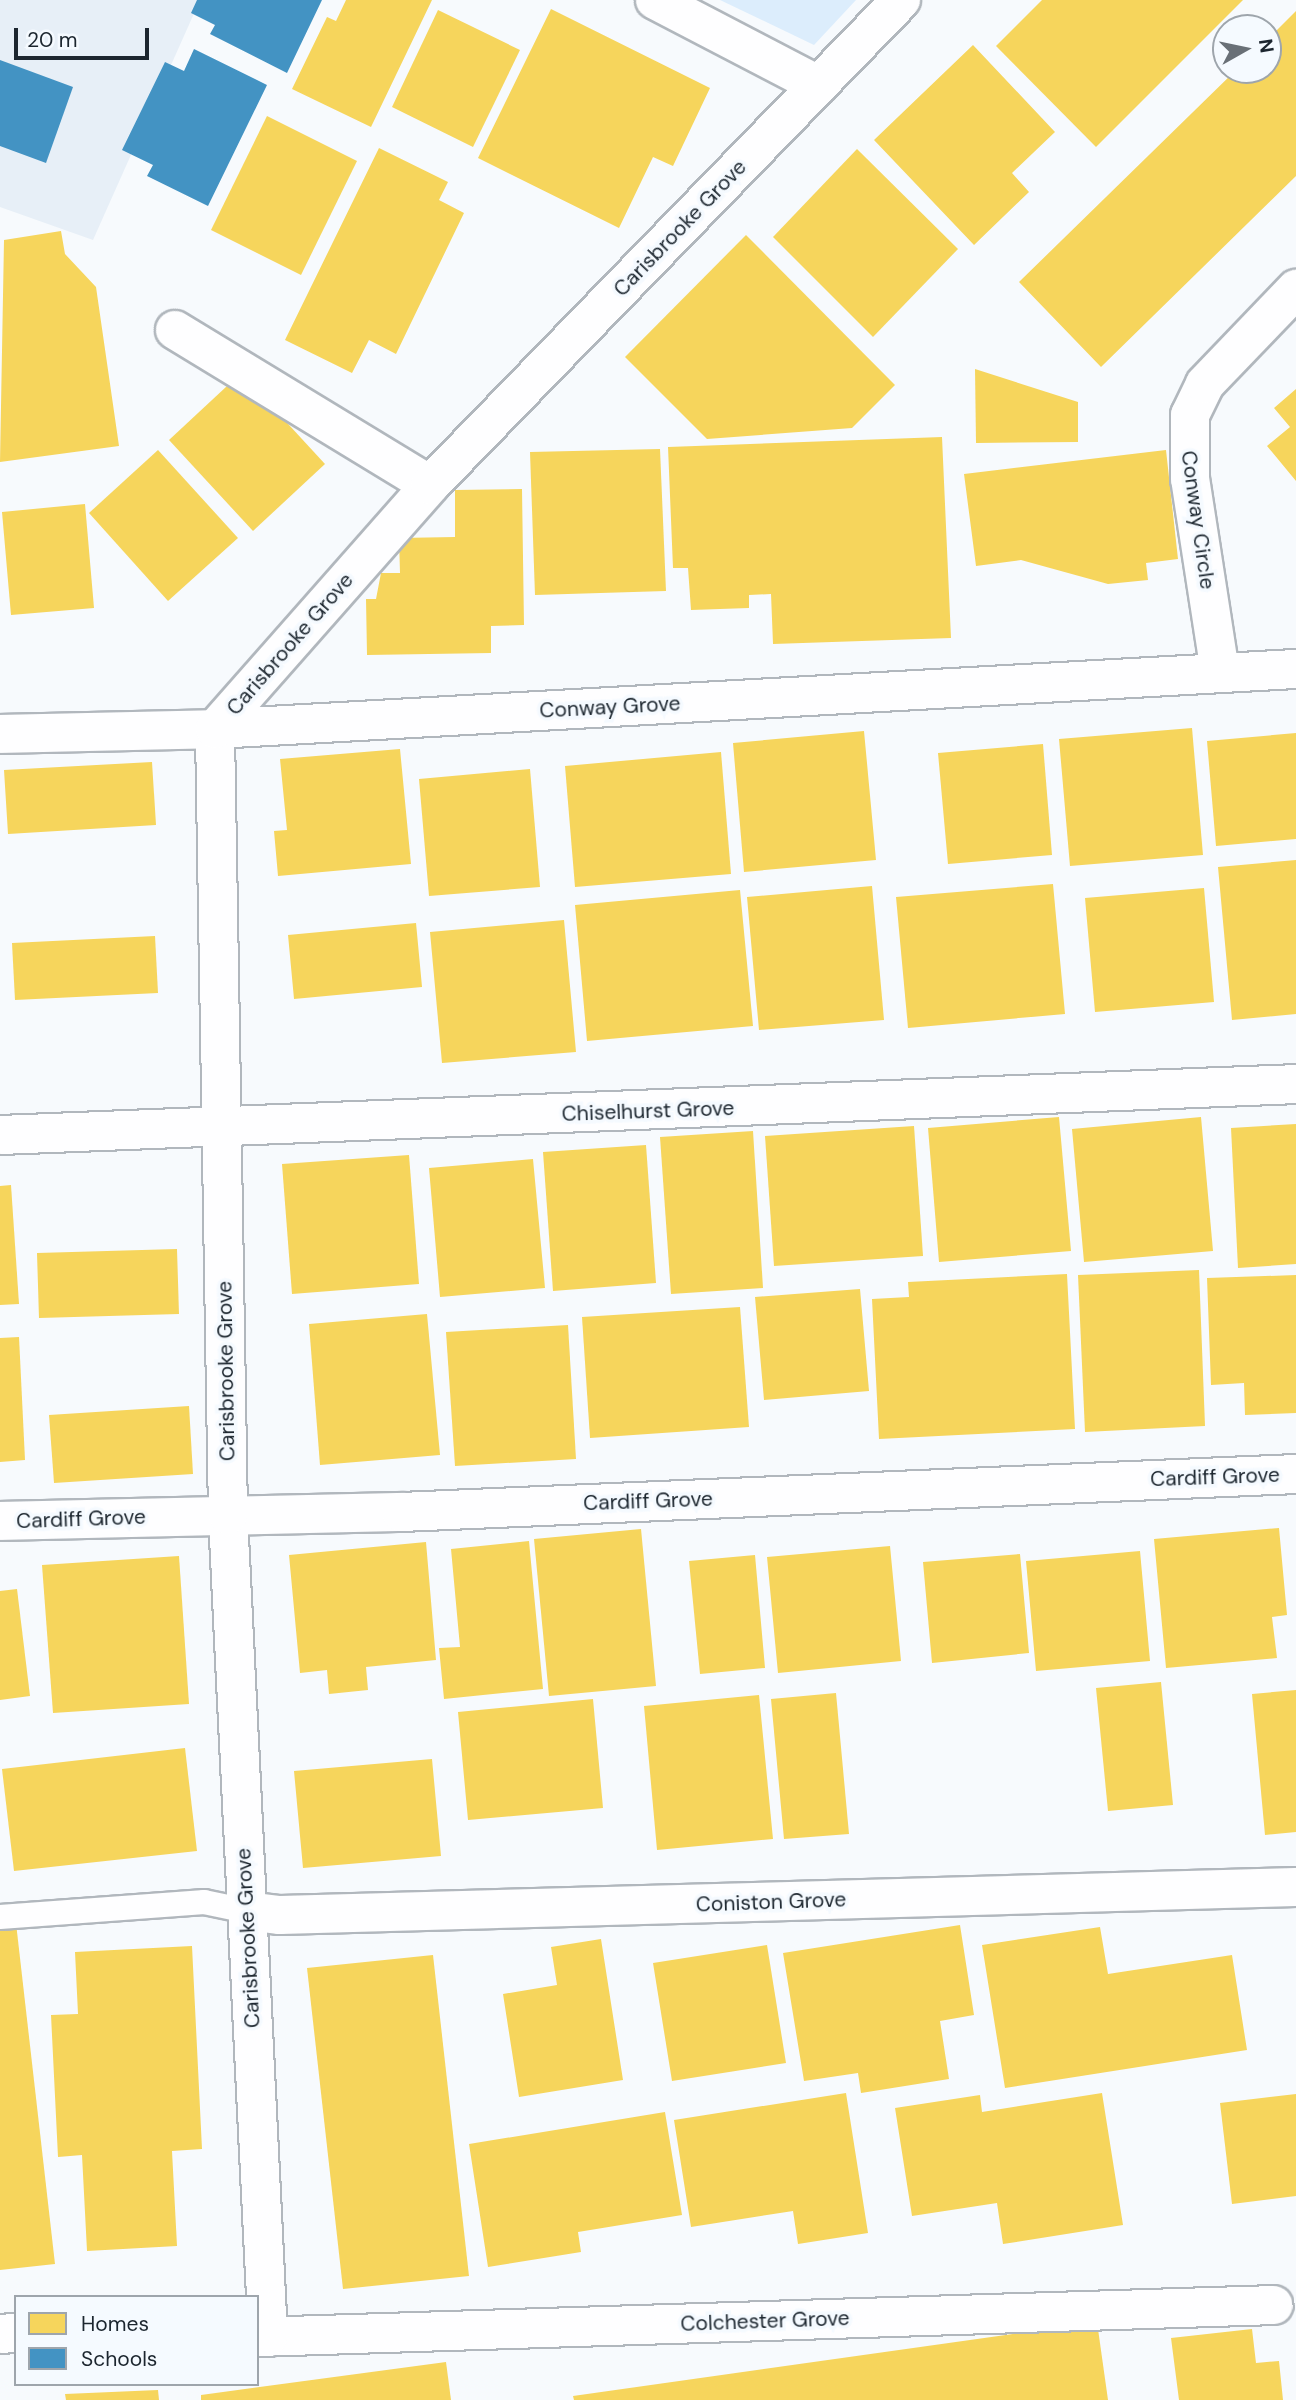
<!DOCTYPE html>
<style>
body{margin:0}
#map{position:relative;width:1296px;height:2400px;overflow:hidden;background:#f7fafd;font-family:"DM Sans",sans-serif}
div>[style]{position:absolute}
.built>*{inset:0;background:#e7eff7}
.green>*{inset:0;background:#dcedfc}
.homes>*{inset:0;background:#f6d55c}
.schools>*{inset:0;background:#4393c3}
.roads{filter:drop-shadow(2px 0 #b1b7bd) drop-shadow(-2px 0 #b1b7bd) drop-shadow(0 2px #b1b7bd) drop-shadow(0 -2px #b1b7bd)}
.lane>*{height:24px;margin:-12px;padding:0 12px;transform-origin:12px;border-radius:12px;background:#fefeff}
.street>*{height:38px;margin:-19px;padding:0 19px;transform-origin:19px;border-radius:19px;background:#fefeff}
span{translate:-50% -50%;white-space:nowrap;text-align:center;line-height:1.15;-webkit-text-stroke:7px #f5faff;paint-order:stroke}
.street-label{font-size:21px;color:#1c262f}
.legend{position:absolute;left:14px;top:2295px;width:245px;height:91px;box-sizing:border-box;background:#f5faff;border:2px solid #9ea5ac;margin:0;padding:9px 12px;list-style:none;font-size:21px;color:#1c262f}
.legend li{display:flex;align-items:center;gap:14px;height:35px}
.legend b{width:35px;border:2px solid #9ea5ac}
.north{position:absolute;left:1212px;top:14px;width:70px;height:70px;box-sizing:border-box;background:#f5faff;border:2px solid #9ea5ac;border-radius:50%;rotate:81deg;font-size:19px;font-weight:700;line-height:28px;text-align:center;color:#1c262f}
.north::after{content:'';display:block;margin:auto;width:24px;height:32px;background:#697077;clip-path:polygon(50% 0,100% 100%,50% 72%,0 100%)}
.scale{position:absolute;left:14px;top:28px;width:135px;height:32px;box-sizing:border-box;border:4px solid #1c262f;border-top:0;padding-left:9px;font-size:21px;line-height:24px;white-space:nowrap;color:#1c262f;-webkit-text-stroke:5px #f5faff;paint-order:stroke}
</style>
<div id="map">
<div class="built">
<div style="clip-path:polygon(0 0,200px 0,93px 240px,0 207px)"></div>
</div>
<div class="green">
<div style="clip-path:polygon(720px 0,856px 0,814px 45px)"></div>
</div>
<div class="homes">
<div style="clip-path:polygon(346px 0,432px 0,371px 127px,292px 89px,327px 17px,336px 21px)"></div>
<div style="clip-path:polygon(1042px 0,1243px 0,1096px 147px,996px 46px)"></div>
<div style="clip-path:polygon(551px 9px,710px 88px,673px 166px,653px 157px,619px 228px,478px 158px)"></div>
<div style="clip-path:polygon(438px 10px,520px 50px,473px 147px,392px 107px)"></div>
<div style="clip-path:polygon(1296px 11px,1296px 176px,1101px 367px,1019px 282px,1236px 70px,1268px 70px,1268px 39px)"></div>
<div style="clip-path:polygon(973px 45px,1055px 132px,1012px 173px,1029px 192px,974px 245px,874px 140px)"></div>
<div style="clip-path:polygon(267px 116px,357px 161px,301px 275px,211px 230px)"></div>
<div style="clip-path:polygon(379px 148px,448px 182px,439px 200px,464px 213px,396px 354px,369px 340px,352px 373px,285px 340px)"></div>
<div style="clip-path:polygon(857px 149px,958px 249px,873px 337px,773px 237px)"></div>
<div style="clip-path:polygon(61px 231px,65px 254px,96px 287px,119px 446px,0 462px,4px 240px)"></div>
<div style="clip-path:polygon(746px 235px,895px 385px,852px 428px,707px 439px,625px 357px)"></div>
<div style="clip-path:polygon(975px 369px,1078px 402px,1078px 442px,976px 443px)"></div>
<div style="clip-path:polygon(241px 373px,325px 464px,253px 531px,169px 440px)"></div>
<div style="clip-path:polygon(1296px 389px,1296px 481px,1267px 446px,1290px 427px,1274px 408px)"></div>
<div style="clip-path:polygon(942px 437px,951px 638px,773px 644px,771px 594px,749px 595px,749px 608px,691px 610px,688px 568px,673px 568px,668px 447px)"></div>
<div style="clip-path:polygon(660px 449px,666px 591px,535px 595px,530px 452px)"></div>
<div style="clip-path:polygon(158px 450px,238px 538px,168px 601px,89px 513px)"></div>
<div style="clip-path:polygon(1166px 450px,1178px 559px,1146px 563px,1148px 580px,1108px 584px,1021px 560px,976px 566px,964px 474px)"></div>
<div style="clip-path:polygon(522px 489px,524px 625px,491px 626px,491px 653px,367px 655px,366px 599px,376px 599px,381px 573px,400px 573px,399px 538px,455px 537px,455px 490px)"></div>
<div style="clip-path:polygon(85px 504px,94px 608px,11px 615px,2px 512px)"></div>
<div style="clip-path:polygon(1192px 728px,1203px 855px,1070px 866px,1059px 739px)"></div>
<div style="clip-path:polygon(864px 731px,876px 860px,744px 872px,733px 743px)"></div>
<div style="clip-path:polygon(1296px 733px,1296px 839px,1216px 846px,1207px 741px)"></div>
<div style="clip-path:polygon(1043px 744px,1052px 855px,948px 864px,938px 753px)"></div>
<div style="clip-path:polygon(400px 749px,411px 864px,278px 876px,274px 831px,287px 830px,280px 759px)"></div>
<div style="clip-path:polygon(721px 752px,731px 874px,575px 887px,565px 766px)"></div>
<div style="clip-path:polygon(152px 762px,156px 825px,8px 834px,4px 770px)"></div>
<div style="clip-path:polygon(530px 769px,540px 887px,429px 896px,419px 779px)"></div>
<div style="clip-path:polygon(1296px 860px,1296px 1014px,1232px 1020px,1218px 867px)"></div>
<div style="clip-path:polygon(1053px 884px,1065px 1014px,908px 1028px,896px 897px)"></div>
<div style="clip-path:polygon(872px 886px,884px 1020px,759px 1030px,747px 897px)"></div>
<div style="clip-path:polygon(1204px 888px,1214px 1002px,1095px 1012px,1085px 898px)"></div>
<div style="clip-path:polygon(740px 890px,753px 1026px,587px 1041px,575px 905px)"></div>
<div style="clip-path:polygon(564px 920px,576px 1052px,442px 1063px,430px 932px)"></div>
<div style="clip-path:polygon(416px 923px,422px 987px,294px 999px,288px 935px)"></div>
<div style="clip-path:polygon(155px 936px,158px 993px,15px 1000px,12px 943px)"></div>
<div style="clip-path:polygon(1059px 1117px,1071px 1251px,939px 1262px,928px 1128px)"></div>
<div style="clip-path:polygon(1201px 1117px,1213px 1251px,1084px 1262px,1072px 1129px)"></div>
<div style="clip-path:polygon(1296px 1124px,1296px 1264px,1238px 1268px,1231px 1128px)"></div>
<div style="clip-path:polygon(914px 1126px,923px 1256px,774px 1266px,765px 1136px)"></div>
<div style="clip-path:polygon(753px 1131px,763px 1288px,671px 1294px,660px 1137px)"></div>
<div style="clip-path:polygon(646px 1145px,656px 1283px,553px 1291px,543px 1152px)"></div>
<div style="clip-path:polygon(409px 1155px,419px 1284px,292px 1294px,282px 1164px)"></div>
<div style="clip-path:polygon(533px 1159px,545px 1288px,440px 1297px,429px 1168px)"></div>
<div style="clip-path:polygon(11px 1185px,19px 1304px,0 1305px,0 1186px)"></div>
<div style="clip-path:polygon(177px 1249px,179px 1314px,39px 1318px,37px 1253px)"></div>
<div style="clip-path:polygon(1199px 1270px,1205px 1426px,1085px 1432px,1078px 1275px)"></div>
<div style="clip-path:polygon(1067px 1274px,1075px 1429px,879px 1439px,872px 1299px,909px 1297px,908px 1282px)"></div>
<div style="clip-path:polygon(1296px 1275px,1296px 1413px,1245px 1415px,1244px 1383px,1211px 1385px,1207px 1278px)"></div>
<div style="clip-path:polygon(860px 1289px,869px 1391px,764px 1400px,755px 1297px)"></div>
<div style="clip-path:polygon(740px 1307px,749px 1427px,590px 1438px,582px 1317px)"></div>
<div style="clip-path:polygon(427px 1314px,440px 1455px,320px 1465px,309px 1324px)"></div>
<div style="clip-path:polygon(568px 1325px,576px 1459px,455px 1466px,446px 1332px)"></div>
<div style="clip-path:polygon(19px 1337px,25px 1460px,0 1462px,0 1338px)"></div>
<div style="clip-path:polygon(189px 1406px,193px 1474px,54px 1483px,49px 1415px)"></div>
<div style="clip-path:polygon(1279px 1528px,1287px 1615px,1272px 1617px,1277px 1658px,1166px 1668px,1154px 1539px)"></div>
<div style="clip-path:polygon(641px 1529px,656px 1686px,549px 1696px,534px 1539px)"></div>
<div style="clip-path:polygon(529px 1541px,543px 1689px,444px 1699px,439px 1648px,460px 1647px,451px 1549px)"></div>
<div style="clip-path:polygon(426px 1542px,436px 1660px,366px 1667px,368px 1690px,329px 1694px,327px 1670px,300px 1673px,289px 1555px)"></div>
<div style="clip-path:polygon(890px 1546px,901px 1661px,778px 1673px,767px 1557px)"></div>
<div style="clip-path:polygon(1140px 1551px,1150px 1661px,1036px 1671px,1026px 1561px)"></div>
<div style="clip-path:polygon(1020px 1554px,1029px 1653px,932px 1663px,923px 1562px)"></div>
<div style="clip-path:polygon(755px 1555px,765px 1668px,700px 1674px,689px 1561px)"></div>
<div style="clip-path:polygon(179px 1556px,189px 1704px,53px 1713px,42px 1565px)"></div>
<div style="clip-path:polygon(17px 1589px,30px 1696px,0 1700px,0 1591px)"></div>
<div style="clip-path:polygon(1161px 1682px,1173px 1805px,1108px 1811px,1096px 1688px)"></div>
<div style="clip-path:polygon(1296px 1690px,1296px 1832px,1265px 1835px,1252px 1694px)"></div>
<div style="clip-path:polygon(836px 1693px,849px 1834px,784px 1839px,771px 1699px)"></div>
<div style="clip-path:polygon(759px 1695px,773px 1839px,657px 1850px,644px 1706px)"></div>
<div style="clip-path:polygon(593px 1699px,603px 1808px,468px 1820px,458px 1712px)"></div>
<div style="clip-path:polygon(185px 1748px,197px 1851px,14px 1871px,2px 1769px)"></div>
<div style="clip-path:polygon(432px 1759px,441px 1856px,303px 1868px,294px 1771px)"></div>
<div style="clip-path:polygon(16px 1923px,55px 2264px,0 2270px,0 1925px)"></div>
<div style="clip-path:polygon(960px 1925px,974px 2015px,940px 2021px,949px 2079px,861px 2093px,858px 2073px,804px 2081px,783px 1953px)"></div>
<div style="clip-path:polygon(1100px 1927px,1108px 1974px,1232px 1955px,1247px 2050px,1005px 2088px,982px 1945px)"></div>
<div style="clip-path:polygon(601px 1939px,623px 2080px,519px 2097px,503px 1994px,557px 1985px,551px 1947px)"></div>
<div style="clip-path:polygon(767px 1945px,786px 2063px,672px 2081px,653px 1963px)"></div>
<div style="clip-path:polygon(192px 1946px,202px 2149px,172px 2151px,177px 2246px,87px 2251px,82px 2155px,58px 2157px,51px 2015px,78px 2014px,75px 1952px)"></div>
<div style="clip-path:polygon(433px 1955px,469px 2276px,343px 2289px,307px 1968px)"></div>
<div style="clip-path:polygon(846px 2093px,868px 2233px,798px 2244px,793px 2211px,691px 2227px,674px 2120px)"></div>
<div style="clip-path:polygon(1102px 2093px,1123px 2225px,1003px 2244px,997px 2203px,912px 2216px,895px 2108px,980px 2095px,982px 2112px)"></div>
<div style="clip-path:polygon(1296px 2094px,1296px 2196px,1232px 2204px,1220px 2103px)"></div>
<div style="clip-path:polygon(665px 2112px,682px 2215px,578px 2232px,581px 2252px,488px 2267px,469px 2144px)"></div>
<div style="clip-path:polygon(1097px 2322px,1108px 2400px,574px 2400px,573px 2396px)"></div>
<div style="clip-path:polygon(1252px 2329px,1256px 2363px,1279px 2361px,1283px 2400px,1179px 2400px,1171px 2338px)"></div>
<div style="clip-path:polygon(446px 2362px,451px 2400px,201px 2400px,201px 2395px)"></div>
<div style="clip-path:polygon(158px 2390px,159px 2400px,66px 2400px,65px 2394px)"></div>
</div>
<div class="schools">
<div style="clip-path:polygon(197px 0,322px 0,287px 73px,210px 34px,215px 25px,191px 13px)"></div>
<div style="clip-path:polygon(194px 49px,267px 85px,208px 206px,147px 176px,153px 165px,122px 150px,165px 62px,184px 71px)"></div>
<div style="clip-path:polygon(0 60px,73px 87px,46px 163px,0 146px)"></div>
</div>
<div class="roads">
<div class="lane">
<div style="left:0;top:1917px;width:205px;rotate:-4.2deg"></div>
<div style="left:204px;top:1902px;width:44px;rotate:11.8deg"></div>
</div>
<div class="street">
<div style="left:655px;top:0;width:184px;rotate:27.5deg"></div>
<div style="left:175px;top:330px;width:298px;rotate:31.3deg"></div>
<div style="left:1220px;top:672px;width:195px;rotate:-98.8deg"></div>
<div style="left:1190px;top:479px;width:64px;rotate:-90deg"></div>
<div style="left:1190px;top:415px;width:34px;rotate:-64deg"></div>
<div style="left:1205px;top:384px;width:132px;rotate:-46.2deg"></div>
<div style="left:0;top:734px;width:215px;rotate:-1.3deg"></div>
<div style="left:215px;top:729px;width:1083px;rotate:-3.18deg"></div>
<div style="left:0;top:1135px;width:1297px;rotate:-2.25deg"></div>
<div style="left:0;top:1521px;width:401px;rotate:-1.3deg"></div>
<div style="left:401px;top:1512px;width:896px;rotate:-2.43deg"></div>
<div style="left:247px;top:1911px;width:33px;rotate:7deg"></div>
<div style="left:280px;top:1915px;width:1016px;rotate:-1.58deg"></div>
<div style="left:0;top:2334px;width:16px;rotate:-4deg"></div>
<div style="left:257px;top:2337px;width:1017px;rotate:-1.8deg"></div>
<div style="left:268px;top:2337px;width:823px;rotate:-92.79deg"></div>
<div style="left:228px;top:1515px;width:786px;rotate:-90.95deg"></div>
<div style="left:215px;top:729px;width:325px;rotate:-48.6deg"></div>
<div style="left:430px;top:485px;width:676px;rotate:-45.84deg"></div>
</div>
</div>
<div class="street-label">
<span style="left:680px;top:228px;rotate:-46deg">Carisbrooke Grove</span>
<span style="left:1198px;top:520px;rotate:82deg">Conway Circle</span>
<span style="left:290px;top:644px;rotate:-49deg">Carisbrooke Grove</span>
<span style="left:610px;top:707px;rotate:-3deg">Conway Grove</span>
<span style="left:648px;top:1111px;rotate:-2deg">Chiselhurst Grove</span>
<span style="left:226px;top:1371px;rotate:-91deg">Carisbrooke Grove</span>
<span style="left:1215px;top:1477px;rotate:-2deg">Cardiff Grove</span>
<span style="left:648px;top:1501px;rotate:-2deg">Cardiff Grove</span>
<span style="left:81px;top:1519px;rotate:-2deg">Cardiff Grove</span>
<span style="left:771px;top:1902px;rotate:-2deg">Coniston Grove</span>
<span style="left:248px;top:1938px;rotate:-93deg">Carisbrooke Grove</span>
<span style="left:765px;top:2321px;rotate:-2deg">Colchester Grove</span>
</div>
<ul class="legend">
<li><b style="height:19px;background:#f6d55c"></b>Homes</li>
<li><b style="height:19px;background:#4393c3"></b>Schools</li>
</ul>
<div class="north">N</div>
<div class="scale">20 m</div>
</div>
